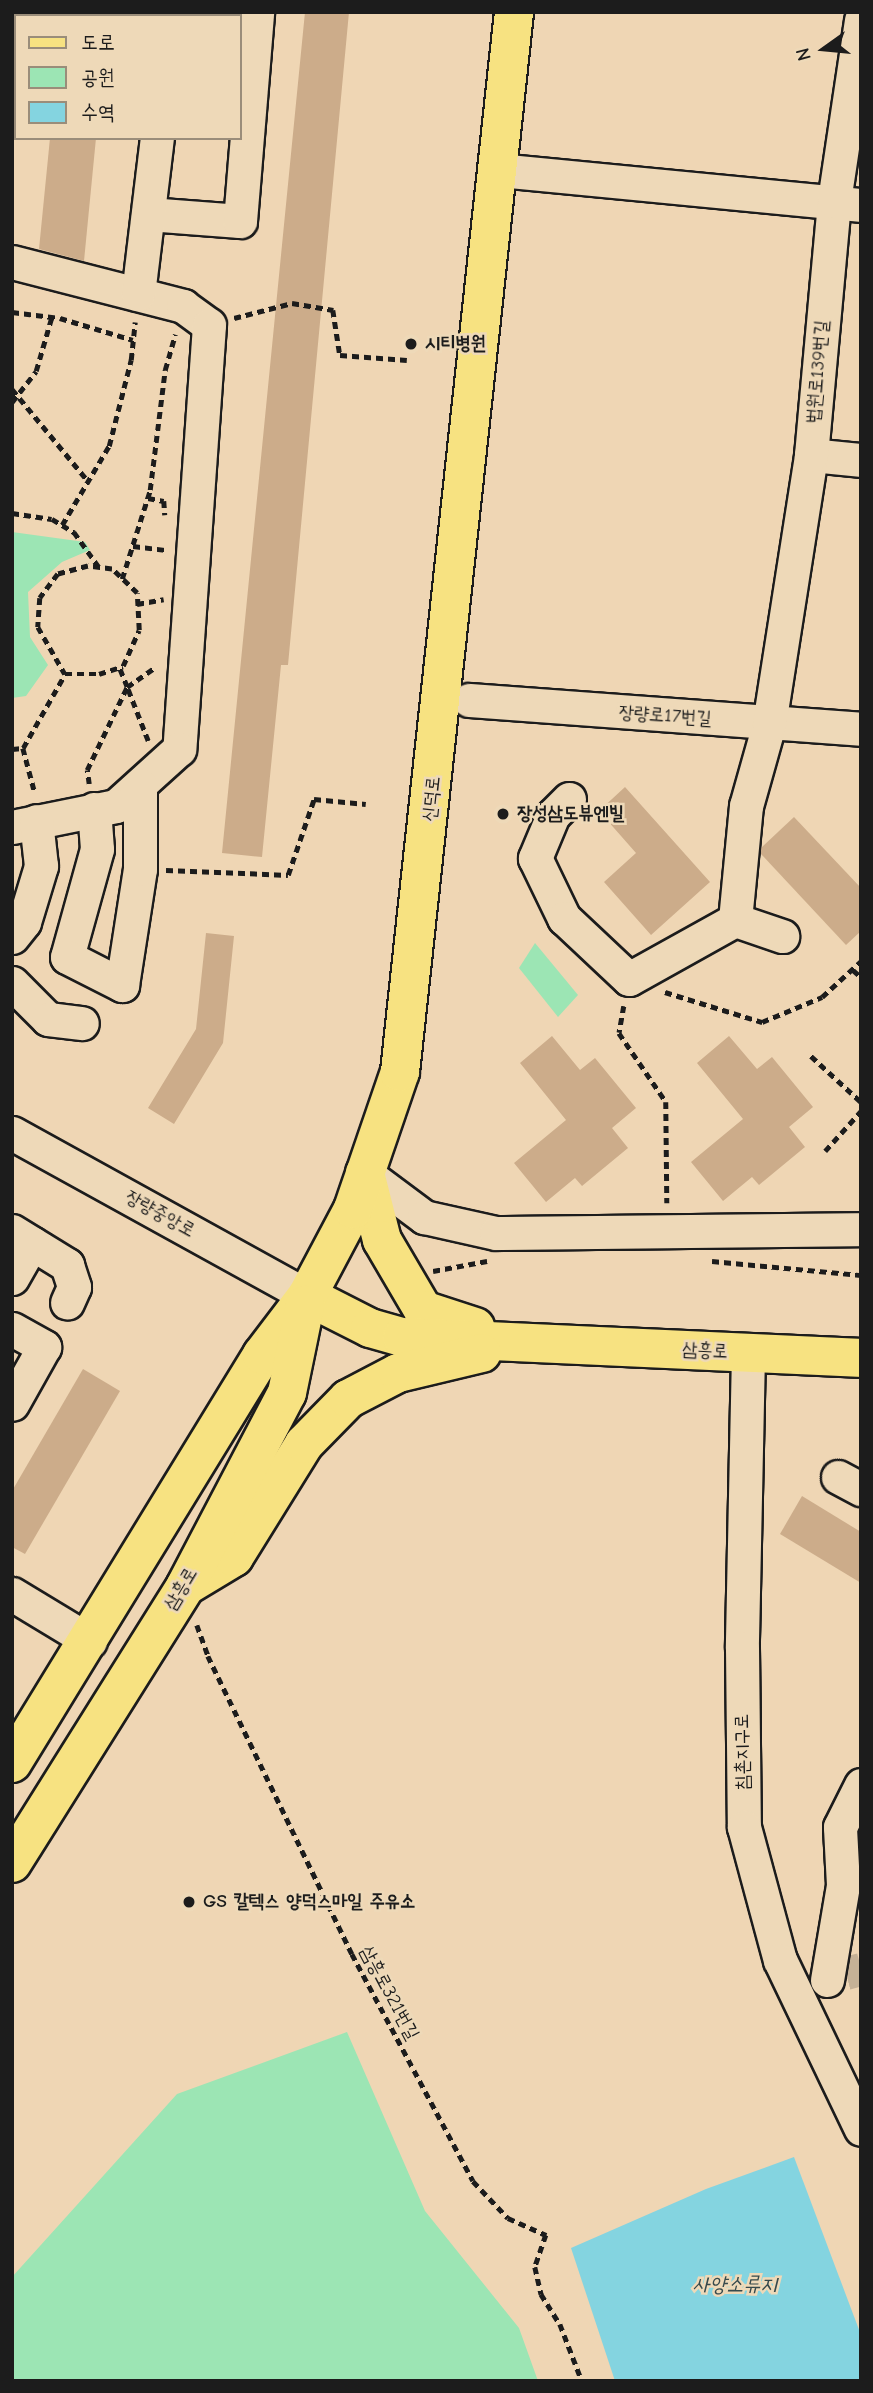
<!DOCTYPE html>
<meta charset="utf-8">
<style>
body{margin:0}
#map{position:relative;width:873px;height:2393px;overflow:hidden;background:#efd6b4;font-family:"Comic Neue","Poor Story",sans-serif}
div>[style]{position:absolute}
.green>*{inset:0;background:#9ce5b4}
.water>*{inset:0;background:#84d4e0}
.building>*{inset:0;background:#ccac8a}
.minor-tunnel>*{height:33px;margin-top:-16.5px;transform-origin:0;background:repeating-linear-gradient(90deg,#c5b196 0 33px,transparent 0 50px)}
.path>*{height:4.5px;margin-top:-2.25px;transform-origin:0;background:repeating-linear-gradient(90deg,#1c1c1c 0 7px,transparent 0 12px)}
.roads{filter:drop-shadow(2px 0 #1c1c1c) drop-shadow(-2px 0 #1c1c1c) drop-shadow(0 2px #1c1c1c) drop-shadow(0 -2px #1c1c1c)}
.minor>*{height:33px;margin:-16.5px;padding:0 16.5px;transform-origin:16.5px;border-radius:16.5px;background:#eed9b8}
.major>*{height:38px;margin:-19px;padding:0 19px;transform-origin:19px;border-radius:19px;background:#f7e281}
.dots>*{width:19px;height:19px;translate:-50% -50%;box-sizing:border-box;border:4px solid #eed9b8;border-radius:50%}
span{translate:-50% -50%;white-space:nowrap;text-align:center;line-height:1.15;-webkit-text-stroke:5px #eed9b8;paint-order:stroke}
.poi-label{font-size:19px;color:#1c1c1c;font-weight:700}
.left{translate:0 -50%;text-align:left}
.street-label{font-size:19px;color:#1c1c1c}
.water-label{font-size:21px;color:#364a4d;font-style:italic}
.frame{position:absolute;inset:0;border:14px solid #1c1c1c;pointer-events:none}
.legend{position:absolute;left:14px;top:14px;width:228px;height:126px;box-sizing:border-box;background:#eed9b8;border:2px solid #9a8d7a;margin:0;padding:9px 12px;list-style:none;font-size:21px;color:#1c1c1c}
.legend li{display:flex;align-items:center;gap:14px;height:35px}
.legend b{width:35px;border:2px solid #9a8d7a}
.north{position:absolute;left:789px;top:14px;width:70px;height:70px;-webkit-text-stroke:5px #eed9b8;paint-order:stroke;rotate:255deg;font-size:19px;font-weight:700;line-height:28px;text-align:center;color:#1c1c1c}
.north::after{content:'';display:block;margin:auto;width:24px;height:32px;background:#1c1c1c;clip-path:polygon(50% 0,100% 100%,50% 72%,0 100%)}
</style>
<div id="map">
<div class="green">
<div style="clip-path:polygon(12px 532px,85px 542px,90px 550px,62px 562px,28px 592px,30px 637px,48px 665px,26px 696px,12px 698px)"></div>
<div style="clip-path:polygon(535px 943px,578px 995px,558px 1017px,519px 968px)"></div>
<div style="clip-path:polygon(347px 2032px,425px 2211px,519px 2328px,538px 2381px,12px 2381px,12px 2277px,177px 2094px)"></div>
</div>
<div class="water">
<div style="clip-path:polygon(794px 2157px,861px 2335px,861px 2381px,615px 2381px,571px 2248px,706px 2189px)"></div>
</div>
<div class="building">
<div style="clip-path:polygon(305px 12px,349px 12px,288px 665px,281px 665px,262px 857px,222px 853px)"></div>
<div style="clip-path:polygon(50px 138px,96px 138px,84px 261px,39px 249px)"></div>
<div style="clip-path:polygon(625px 787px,710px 882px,651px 935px,604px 882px,636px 853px,599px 811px)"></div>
<div style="clip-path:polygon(794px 817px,861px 888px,861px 931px,846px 945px,761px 854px,761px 848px)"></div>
<div style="clip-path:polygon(206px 933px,234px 936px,223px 1043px,174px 1124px,148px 1108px,196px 1029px)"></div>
<div style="clip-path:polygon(552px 1036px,580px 1070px,595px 1058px,636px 1108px,612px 1128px,628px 1148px,582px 1186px,575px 1178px,546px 1202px,514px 1163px,566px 1120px,520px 1063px)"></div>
<div style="clip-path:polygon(729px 1036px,757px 1069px,772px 1057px,813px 1107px,789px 1127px,805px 1147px,759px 1185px,752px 1177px,723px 1201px,691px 1162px,743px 1119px,697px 1063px)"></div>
<div style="clip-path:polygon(83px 1369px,120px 1391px,25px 1554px,12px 1547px,12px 1491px)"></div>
<div style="clip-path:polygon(802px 1496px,861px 1532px,861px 1583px,780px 1534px)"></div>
</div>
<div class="minor-tunnel">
<div style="left:846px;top:1973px;width:16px;rotate:-15deg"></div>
</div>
<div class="path">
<div style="left:12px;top:312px;width:48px;rotate:7.1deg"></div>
<div style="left:60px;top:318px;width:76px;rotate:16.8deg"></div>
<div style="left:234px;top:318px;width:60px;rotate:-14.5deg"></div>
<div style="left:292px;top:303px;width:42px;rotate:9.7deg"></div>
<div style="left:333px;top:310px;width:46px;rotate:81.2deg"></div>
<div style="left:340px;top:355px;width:67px;rotate:4.3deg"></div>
<div style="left:12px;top:389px;width:119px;rotate:50.4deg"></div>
<div style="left:12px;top:402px;width:39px;rotate:-52deg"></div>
<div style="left:36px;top:371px;width:57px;rotate:-73.8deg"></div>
<div style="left:148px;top:498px;width:16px;rotate:11deg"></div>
<div style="left:164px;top:501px;width:14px;rotate:86deg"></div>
<div style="left:12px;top:513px;width:40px;rotate:8.5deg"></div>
<div style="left:52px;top:519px;width:26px;rotate:31deg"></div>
<div style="left:74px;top:532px;width:43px;rotate:54.5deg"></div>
<div style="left:62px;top:525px;width:92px;rotate:-59.3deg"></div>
<div style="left:109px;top:446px;width:89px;rotate:-75.7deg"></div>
<div style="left:131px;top:360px;width:38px;rotate:-84deg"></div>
<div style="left:133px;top:546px;width:34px;rotate:7deg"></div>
<div style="left:122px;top:579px;width:93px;rotate:-72.5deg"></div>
<div style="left:150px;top:490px;width:121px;rotate:-82.9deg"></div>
<div style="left:165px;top:370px;width:37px;rotate:-74deg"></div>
<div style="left:137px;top:604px;width:27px;rotate:-10deg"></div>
<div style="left:148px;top:741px;width:58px;rotate:-111.3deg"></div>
<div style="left:127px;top:687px;width:35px;rotate:-35deg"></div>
<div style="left:23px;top:748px;width:85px;rotate:-60.4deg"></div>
<div style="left:65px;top:674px;width:34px"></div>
<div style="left:99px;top:674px;width:25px;rotate:-18deg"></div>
<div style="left:123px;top:666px;width:39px;rotate:-66deg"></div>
<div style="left:139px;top:630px;width:37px;rotate:-93deg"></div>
<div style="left:137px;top:593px;width:35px;rotate:-136deg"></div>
<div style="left:112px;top:569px;width:24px;rotate:-173deg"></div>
<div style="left:88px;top:566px;width:31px;rotate:165deg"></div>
<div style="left:58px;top:574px;width:30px;rotate:127deg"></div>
<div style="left:40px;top:598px;width:29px;rotate:94deg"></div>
<div style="left:38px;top:627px;width:54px;rotate:60.1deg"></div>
<div style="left:12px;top:749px;width:11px;rotate:-5deg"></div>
<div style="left:23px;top:748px;width:47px;rotate:75.1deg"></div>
<div style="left:89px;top:784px;width:14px;rotate:-98deg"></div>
<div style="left:87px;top:770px;width:92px;rotate:-64.3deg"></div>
<div style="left:127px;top:687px;width:22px;rotate:-112deg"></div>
<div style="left:166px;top:870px;width:122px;rotate:2.3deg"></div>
<div style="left:288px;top:875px;width:80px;rotate:-71.1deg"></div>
<div style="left:314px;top:799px;width:52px;rotate:5.5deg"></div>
<div style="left:853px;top:970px;width:11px;rotate:41deg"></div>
<div style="left:665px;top:992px;width:102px;rotate:17.2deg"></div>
<div style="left:762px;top:1022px;width:65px;rotate:-22.6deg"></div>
<div style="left:822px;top:997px;width:53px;rotate:-42.7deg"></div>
<div style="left:624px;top:1006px;width:27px;rotate:100deg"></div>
<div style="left:619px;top:1033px;width:83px;rotate:55.7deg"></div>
<div style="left:666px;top:1102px;width:101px;rotate:89.4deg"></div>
<div style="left:811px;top:1056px;width:68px;rotate:42.6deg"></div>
<div style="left:825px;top:1151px;width:54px;rotate:-48deg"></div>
<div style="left:712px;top:1261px;width:150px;rotate:5.4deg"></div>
<div style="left:433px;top:1271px;width:55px;rotate:-10.5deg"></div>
<div style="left:197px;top:1625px;width:33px;rotate:70deg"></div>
<div style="left:208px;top:1656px;width:331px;rotate:64.2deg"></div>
<div style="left:352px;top:1954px;width:257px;rotate:61.9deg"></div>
<div style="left:473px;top:2181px;width:51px;rotate:46.6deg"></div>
<div style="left:508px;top:2218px;width:42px;rotate:24.1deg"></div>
<div style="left:546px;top:2235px;width:34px;rotate:109deg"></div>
<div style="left:535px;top:2267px;width:28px;rotate:77deg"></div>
<div style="left:541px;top:2294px;width:36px;rotate:58deg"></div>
<div style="left:560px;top:2324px;width:61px;rotate:68.9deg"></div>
</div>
<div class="roads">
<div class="minor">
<div style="left:171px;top:16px;width:4px;rotate:-76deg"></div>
<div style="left:12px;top:50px;width:28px;rotate:-82deg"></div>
<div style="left:498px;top:170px;width:365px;rotate:5.5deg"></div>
<div style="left:148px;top:214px;width:92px;rotate:4.4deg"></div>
<div style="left:240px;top:221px;width:210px;rotate:-85.3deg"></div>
<div style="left:12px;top:262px;width:177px;rotate:14.4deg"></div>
<div style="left:183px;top:306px;width:32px;rotate:36deg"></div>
<div style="left:209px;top:325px;width:425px;rotate:94deg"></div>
<div style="left:179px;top:749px;width:85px;rotate:137.9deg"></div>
<div style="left:116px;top:806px;width:106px;rotate:168.6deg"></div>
<div style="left:138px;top:294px;width:157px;rotate:-83.1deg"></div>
<div style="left:811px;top:455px;width:50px;rotate:5.7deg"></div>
<div style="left:469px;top:700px;width:393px;rotate:4.2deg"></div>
<div style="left:569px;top:799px;width:23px;rotate:135deg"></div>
<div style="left:553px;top:815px;width:47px;rotate:112.7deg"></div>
<div style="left:535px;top:858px;width:67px;rotate:64.2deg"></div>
<div style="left:564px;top:918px;width:89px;rotate:43.2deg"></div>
<div style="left:629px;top:979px;width:121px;rotate:-29.1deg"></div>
<div style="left:735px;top:920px;width:115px;rotate:-84.5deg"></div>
<div style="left:746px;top:806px;width:85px;rotate:-74.3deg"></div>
<div style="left:769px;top:724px;width:272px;rotate:-81.1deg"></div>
<div style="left:811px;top:455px;width:255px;rotate:-84.8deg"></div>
<div style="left:834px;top:201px;width:183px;rotate:-81.5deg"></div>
<div style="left:94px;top:809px;width:40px;rotate:85.7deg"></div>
<div style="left:97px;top:849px;width:112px;rotate:105.5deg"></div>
<div style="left:67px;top:957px;width:62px;rotate:27deg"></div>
<div style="left:122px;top:985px;width:117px;rotate:-81.2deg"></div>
<div style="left:140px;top:869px;width:84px;rotate:-90deg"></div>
<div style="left:735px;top:920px;width:50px;rotate:18.8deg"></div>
<div style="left:12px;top:937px;width:19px;rotate:-51deg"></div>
<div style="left:24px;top:922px;width:59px;rotate:-73.1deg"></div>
<div style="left:41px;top:866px;width:45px;rotate:-96.3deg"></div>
<div style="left:12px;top:983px;width:51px;rotate:45deg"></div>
<div style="left:48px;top:1019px;width:34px;rotate:7deg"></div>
<div style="left:12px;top:1133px;width:337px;rotate:28.9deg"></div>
<div style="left:365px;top:1173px;width:74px;rotate:36.7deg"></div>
<div style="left:424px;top:1217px;width:74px;rotate:12.5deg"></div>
<div style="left:496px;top:1233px;width:365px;rotate:-0.6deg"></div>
<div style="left:12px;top:1231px;width:65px;rotate:31.7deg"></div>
<div style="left:67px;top:1265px;width:23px;rotate:72deg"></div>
<div style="left:74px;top:1287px;width:17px;rotate:114deg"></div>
<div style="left:12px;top:1278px;width:40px;rotate:-60.3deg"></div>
<div style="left:12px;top:1329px;width:37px;rotate:29deg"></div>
<div style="left:44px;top:1347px;width:65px;rotate:119.3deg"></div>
<div style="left:748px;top:1353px;width:295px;rotate:91.2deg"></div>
<div style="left:742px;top:1648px;width:179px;rotate:89.4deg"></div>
<div style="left:744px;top:1827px;width:138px;rotate:74.9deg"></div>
<div style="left:780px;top:1960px;width:187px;rotate:64.4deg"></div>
<div style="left:838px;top:1477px;width:26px;rotate:28deg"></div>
<div style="left:12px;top:1594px;width:91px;rotate:31.1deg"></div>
<div style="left:827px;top:1980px;width:96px;rotate:-80.4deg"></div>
<div style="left:843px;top:1885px;width:58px;rotate:-93deg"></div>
<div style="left:840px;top:1827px;width:47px;rotate:-63.4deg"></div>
</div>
<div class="major">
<div style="left:365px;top:1173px;width:69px;rotate:75.8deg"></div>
<div style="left:382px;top:1240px;width:81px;rotate:59.6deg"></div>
<div style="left:423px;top:1310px;width:55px;rotate:18.1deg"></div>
<div style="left:307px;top:1296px;width:71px;rotate:26.9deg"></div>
<div style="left:370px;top:1328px;width:33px;rotate:16deg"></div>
<div style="left:402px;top:1337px;width:459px;rotate:2.6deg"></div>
<div style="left:186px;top:1586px;width:56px;rotate:-31.1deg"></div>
<div style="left:234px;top:1557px;width:133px;rotate:-58.2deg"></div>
<div style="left:304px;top:1444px;width:63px;rotate:-45.6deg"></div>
<div style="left:348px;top:1399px;width:56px;rotate:-27.5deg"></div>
<div style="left:398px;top:1373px;width:86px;rotate:-13.4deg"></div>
<div style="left:12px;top:1763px;width:479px;rotate:-58.5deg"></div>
<div style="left:262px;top:1355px;width:74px;rotate:-52.7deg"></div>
<div style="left:307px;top:1296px;width:98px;rotate:-62.1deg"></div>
<div style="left:353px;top:1209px;width:145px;rotate:-71.1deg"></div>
<div style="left:400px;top:1072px;width:1066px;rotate:-83.86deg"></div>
<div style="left:12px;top:1863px;width:326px;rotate:-57.9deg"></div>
<div style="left:185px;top:1587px;width:219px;rotate:-62.3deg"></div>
<div style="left:287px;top:1393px;width:90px;rotate:-78.4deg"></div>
</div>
</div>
<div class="dots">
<div style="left:411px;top:344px;background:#1c1c1c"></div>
<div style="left:503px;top:814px;background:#1c1c1c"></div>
<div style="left:189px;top:1902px;background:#1c1c1c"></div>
</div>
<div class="poi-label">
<span class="left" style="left:425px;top:344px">시티병원</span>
<span class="left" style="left:517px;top:814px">장성삼도뷰엔빌</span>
<span class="left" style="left:203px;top:1902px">GS 칼텍스 양덕스마일 주유소</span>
</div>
<div class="street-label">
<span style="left:818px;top:372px;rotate:-85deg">법원로139번길</span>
<span style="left:665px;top:716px;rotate:4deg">장량로17번길</span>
<span style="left:432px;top:799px;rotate:-84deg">신덕로</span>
<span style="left:160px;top:1214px;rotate:29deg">장량중앙로</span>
<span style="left:705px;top:1351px;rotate:3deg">삼흥로</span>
<span style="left:181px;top:1589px;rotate:-59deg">삼흥로</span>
<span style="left:743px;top:1752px;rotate:-91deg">침촌지구로</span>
<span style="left:389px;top:1993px;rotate:62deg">삼흥로321번길</span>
</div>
<div class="water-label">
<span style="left:735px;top:2284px">사양소류지</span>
</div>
<div class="frame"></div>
<ul class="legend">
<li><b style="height:9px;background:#f7e281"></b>도로</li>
<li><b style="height:19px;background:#9ce5b4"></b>공원</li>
<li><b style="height:19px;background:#84d4e0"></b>수역</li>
</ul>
<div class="north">N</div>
</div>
